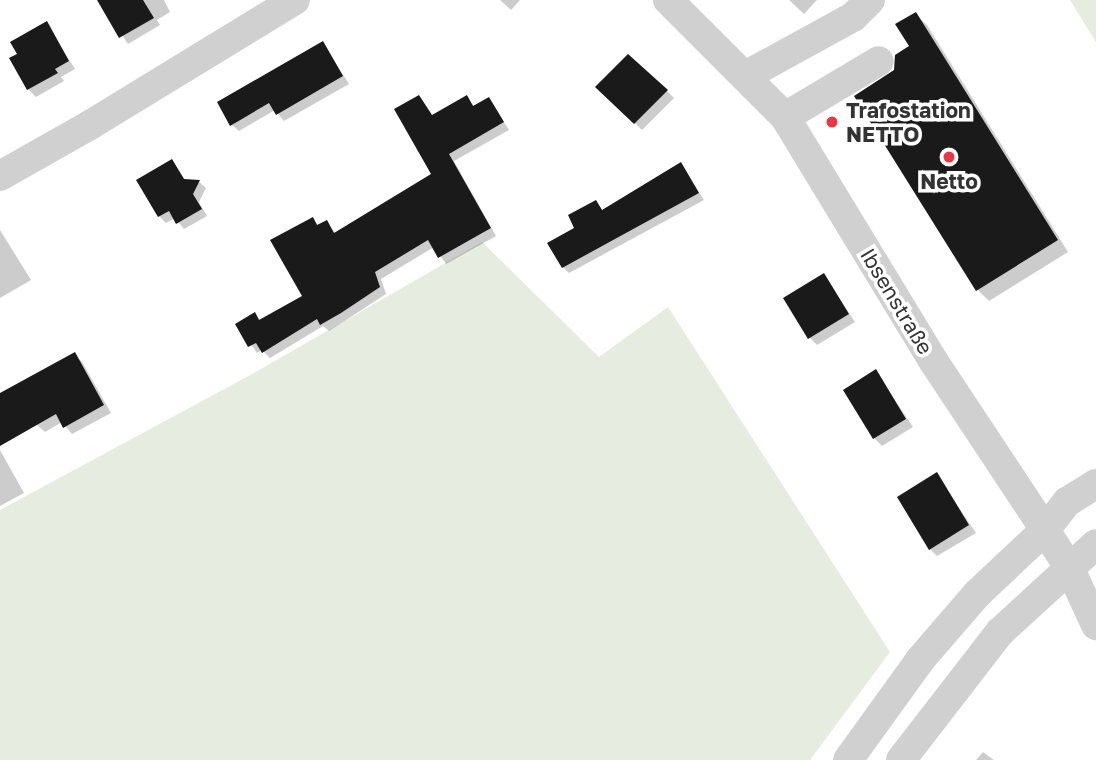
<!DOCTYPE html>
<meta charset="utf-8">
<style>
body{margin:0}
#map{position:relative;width:1096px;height:760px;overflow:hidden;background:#fff;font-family:"Golos Text",sans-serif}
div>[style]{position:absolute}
.green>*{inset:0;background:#e6ecdf}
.shadow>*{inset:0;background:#0003}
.building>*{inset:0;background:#1a1a1a}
.minor>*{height:30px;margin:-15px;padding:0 15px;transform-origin:15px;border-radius:15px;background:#d0d0d0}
.dots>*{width:19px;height:19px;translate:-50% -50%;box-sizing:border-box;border:4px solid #fff;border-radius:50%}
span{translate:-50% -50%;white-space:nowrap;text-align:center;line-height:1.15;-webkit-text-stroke:7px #fff;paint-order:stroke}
.poi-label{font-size:21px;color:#333;font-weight:700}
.left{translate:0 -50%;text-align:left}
.street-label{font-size:21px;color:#333}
</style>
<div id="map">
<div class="green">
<div style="clip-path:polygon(1070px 0,1096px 0,1096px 42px)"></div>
<div style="clip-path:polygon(482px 242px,599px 357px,668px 307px,890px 652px,810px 760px,0 760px,0 510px,254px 373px)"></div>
</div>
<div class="shadow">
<div style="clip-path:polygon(99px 0,164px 0,170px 12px,157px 20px,160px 25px,128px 44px)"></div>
<div style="clip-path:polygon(500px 0,520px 0,511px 10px)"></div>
<div style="clip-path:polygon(789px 0,817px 0,804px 14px)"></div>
<div style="clip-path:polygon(915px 14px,927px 25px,1068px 252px,989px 301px,978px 290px,856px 97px,896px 70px,912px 47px)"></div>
<div style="clip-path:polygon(46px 23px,75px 69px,61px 77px,64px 81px,36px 97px,28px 89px,19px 55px)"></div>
<div style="clip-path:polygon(323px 43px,349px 84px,284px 121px,275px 110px,239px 131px,232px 125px)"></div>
<div style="clip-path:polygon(598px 87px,667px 91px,674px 98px,642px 130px)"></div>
<div style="clip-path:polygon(419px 97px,433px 117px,466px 97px,475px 107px,489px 99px,509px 130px,454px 161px,496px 236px,446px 264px,434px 247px,381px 279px,386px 294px,329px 331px,323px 326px,270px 358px,262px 350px,257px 353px,237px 324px,255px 314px,261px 321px,305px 297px,312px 219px,319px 226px,326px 222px,336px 234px,433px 174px)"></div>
<div style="clip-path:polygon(172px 161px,186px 181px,199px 182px,206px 188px,199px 202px,207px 216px,184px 229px,175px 218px,166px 223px,159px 216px)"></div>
<div style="clip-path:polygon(681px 164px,704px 200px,569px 273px,563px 267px,577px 228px,596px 202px,603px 211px)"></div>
<div style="clip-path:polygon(0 230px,31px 280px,0 298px)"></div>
<div style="clip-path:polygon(824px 275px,855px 322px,817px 345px,810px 338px)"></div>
<div style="clip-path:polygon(74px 354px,82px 362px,111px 413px,72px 434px,62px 422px,45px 432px,37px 425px)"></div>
<div style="clip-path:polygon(876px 372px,913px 427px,882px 446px,874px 438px)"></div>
<div style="clip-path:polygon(0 450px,24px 493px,0 506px)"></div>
<div style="clip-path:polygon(937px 475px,976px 533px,937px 556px,930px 549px)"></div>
<div style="clip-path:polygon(983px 752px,994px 760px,976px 760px)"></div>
</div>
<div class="building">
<div style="clip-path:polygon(97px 0,143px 0,154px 18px,119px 38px)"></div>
<div style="clip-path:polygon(916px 12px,1058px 240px,976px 291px,854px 96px,894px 70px,895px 55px,909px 46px,895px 24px)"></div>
<div style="clip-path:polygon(47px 21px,69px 61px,55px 69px,58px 73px,27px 90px,9px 58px,17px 54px,10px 42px)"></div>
<div style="clip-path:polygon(323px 41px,343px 76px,276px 115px,269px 103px,230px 126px,217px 102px)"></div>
<div style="clip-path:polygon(628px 54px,668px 90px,634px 124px,595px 87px)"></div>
<div style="clip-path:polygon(419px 95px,432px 115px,467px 95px,473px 106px,489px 97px,504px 122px,449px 154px,491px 228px,438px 258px,428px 240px,375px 272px,380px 287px,341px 313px,320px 325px,317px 319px,262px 353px,256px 343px,248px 347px,235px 324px,255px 312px,259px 320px,302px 296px,270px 240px,313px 217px,317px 225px,327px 220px,334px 233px,431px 174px,394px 109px)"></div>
<div style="clip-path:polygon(172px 159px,184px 179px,200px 180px,193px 194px,202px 209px,176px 224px,169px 211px,158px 217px,136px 180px)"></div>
<div style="clip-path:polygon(681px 162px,699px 193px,562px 268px,547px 243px,574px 228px,568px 215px,596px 200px,602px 210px)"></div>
<div style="clip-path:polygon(824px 273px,849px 314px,808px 339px,783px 298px)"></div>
<div style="clip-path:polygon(75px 352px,104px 405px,63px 428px,56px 414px,0 446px,0 393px)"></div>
<div style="clip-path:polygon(876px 369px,906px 419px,873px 439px,843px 390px)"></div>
<div style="clip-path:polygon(937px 472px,969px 525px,929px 550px,897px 497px)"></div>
</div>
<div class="minor">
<div style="left:668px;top:0;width:165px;rotate:45deg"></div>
<div style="left:785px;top:117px;width:287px;rotate:58.7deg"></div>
<div style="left:934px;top:362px;width:201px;rotate:56.5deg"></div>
<div style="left:1045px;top:530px;width:46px;rotate:57.3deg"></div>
<div style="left:1070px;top:569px;width:62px;rotate:65.1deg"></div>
<div style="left:747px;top:75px;width:121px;rotate:-28.7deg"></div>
<div style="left:853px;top:17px;width:24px;rotate:-45deg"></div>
<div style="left:785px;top:117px;width:109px;rotate:-30.8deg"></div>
<div style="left:0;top:176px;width:103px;rotate:-29.5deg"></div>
<div style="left:90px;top:125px;width:240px;rotate:-31.4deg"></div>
<div style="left:848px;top:760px;width:123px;rotate:-54.2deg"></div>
<div style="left:920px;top:660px;width:87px;rotate:-49.2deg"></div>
<div style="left:977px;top:594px;width:93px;rotate:-43.3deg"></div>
<div style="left:1045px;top:530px;width:36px;rotate:-52deg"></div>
<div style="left:1067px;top:502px;width:34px;rotate:-32deg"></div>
<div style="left:901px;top:760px;width:162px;rotate:-52.3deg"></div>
<div style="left:1000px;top:632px;width:130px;rotate:-42.5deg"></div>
</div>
<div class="dots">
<div style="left:832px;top:122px;background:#e63946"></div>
<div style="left:949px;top:157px;background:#e63946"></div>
</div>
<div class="poi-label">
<span class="left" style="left:846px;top:122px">Trafostation<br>NETTO</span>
<span style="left:949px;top:181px">Netto</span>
</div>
<div class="street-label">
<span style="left:897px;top:301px;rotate:59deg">Ibsenstraße</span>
</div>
</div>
